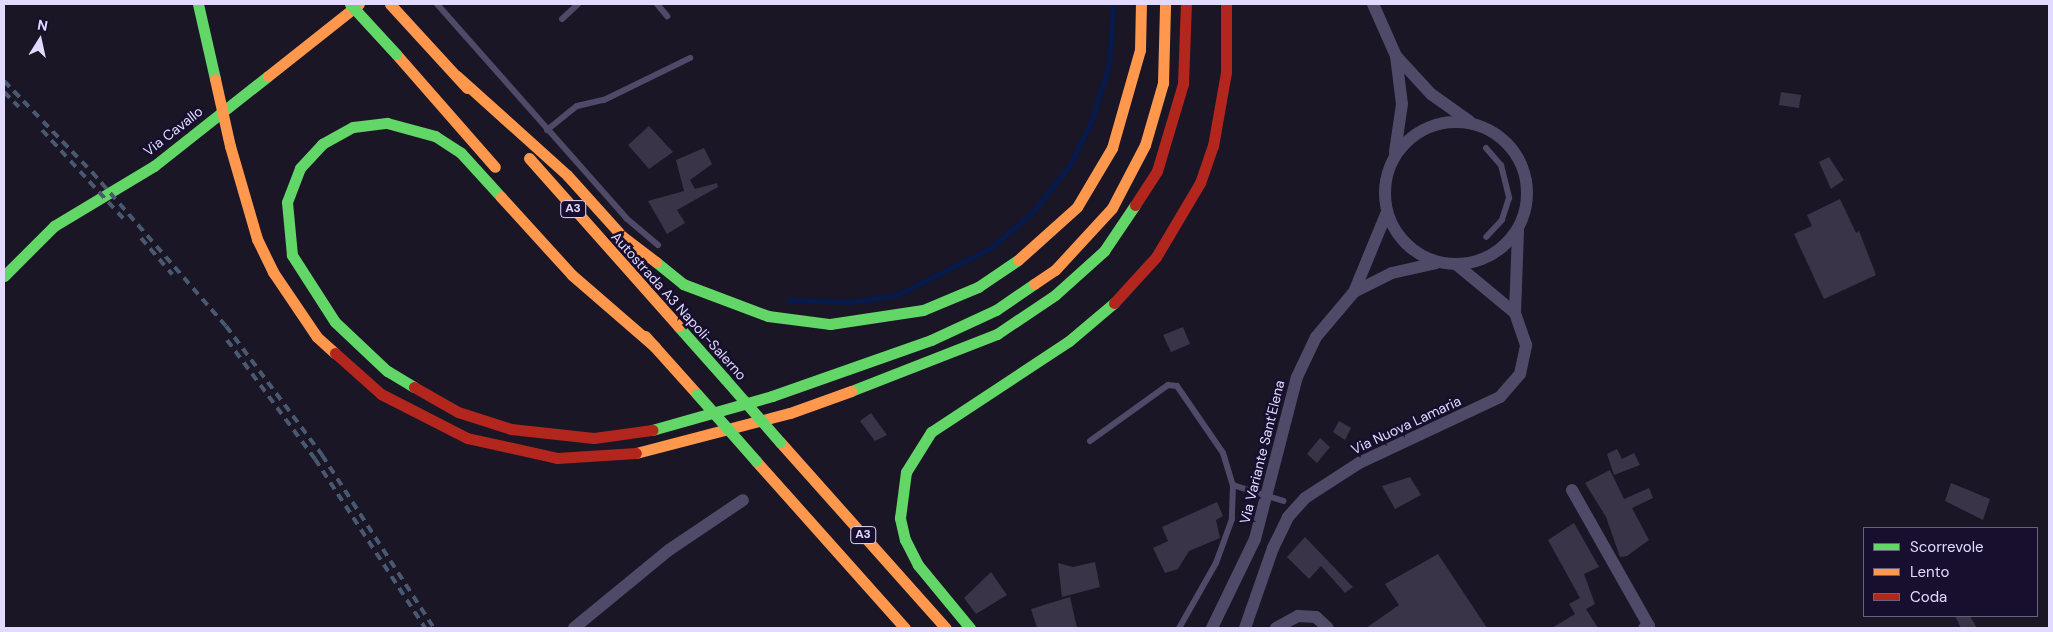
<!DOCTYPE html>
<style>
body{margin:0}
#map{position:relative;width:2053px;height:632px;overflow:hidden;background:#1a1626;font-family:"DM Sans",sans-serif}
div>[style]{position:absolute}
.stream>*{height:4.5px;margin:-2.25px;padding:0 2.25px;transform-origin:2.25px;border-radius:2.25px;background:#071a4c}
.building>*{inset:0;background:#393447}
.lane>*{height:6px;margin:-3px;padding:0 3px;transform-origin:3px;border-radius:3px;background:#4e4a67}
.street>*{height:12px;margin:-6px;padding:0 6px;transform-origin:6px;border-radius:6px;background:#4e4a67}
.street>.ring{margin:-6px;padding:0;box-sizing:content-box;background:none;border:12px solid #4e4a67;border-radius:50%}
.fast>*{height:11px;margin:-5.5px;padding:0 5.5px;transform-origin:5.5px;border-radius:5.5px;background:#63d668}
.slow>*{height:11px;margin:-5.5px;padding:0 5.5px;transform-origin:5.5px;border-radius:5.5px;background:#ff974d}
.jam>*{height:11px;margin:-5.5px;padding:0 5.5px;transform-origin:5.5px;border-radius:5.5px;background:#b3261e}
.rail>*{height:4px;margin-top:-2px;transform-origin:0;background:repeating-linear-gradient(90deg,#485971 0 8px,transparent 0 14px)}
.lane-bridge>*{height:6px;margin:-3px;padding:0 3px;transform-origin:3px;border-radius:3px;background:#4e4a67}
.fast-bridge>*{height:11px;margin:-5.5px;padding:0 5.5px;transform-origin:5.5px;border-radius:5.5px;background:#63d668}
.slow-bridge>*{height:11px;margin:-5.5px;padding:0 5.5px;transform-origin:5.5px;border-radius:5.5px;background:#ff974d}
span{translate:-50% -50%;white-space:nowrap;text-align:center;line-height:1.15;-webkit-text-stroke:5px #170f2d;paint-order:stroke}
.shield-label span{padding:1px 4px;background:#170f2d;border:1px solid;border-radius:4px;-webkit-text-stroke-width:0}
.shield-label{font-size:12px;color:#e2dbff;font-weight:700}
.street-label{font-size:14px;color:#e2dbff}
.frame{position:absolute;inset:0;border:5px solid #e2dbff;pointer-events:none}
.legend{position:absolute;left:1863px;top:527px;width:175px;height:90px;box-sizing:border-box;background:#170f2d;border:1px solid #686181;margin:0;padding:6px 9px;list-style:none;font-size:15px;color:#e2dbff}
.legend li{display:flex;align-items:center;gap:10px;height:25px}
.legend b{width:25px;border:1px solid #686181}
.north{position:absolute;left:15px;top:15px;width:50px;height:50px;-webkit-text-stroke:4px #170f2d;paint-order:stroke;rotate:10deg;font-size:14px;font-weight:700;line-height:20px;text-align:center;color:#e2dbff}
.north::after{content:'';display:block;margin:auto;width:18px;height:22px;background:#e2dbff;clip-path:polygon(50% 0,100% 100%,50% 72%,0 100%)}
</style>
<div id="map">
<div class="stream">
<div style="left:789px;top:300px;width:62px;rotate:1.8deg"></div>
<div style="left:851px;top:302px;width:47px;rotate:-8.7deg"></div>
<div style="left:897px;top:295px;width:105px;rotate:-26.6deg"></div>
<div style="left:991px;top:248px;width:55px;rotate:-40.6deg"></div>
<div style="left:1033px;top:212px;width:60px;rotate:-51.8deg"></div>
<div style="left:1070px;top:165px;width:48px;rotate:-64deg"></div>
<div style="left:1091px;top:122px;width:60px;rotate:-72.5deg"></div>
<div style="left:1109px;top:65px;width:61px;rotate:-86.2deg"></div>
</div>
<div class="building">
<div style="clip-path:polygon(1781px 92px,1801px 95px,1799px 108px,1779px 105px)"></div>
<div style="clip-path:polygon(649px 126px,673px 152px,649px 169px,628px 145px)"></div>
<div style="clip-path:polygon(704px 148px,712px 164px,690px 180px,695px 189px,717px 183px,718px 187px,677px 210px,685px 223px,667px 234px,648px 201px,684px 191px,676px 160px)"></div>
<div style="clip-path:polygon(1829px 157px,1844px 180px,1831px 189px,1819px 162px)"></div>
<div style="clip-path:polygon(1840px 199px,1856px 233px,1859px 231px,1876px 275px,1824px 299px,1794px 234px,1812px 226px,1807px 215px)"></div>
<div style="clip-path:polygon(1183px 327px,1190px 344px,1171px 352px,1163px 335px)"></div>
<div style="clip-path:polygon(871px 413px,887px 435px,875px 441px,860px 421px)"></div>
<div style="clip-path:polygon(1339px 421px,1351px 428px,1345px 440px,1333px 432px)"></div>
<div style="clip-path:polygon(1320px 438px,1330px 447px,1317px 463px,1307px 454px)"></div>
<div style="clip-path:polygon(1617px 449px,1622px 459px,1634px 453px,1640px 465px,1614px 475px,1607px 454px)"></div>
<div style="clip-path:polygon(1610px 470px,1624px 499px,1649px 488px,1653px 498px,1632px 508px,1649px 540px,1627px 556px,1620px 557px,1606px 517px,1585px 483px)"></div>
<div style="clip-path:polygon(1410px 477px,1421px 495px,1395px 509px,1382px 486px)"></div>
<div style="clip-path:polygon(1951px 483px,1990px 499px,1983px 520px,1945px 501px)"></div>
<div style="clip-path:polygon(1217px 502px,1223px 516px,1216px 520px,1220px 538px,1189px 551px,1178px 569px,1165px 573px,1153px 548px,1168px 541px,1162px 527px)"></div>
<div style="clip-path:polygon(1574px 523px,1599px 567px,1584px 574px,1595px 604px,1586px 609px,1598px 628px,1552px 628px,1575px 614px,1569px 604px,1580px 598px,1548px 540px)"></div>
<div style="clip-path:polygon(1305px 537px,1353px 587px,1345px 593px,1321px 566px,1309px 579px,1287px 557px)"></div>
<div style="clip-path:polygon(1438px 554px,1487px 628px,1366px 628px,1399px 605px,1385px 584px)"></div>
<div style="clip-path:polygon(1095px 562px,1100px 587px,1062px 597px,1058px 563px,1073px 567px)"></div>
<div style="clip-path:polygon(991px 572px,1007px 595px,976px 614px,964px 598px)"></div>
<div style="clip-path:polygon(1070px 597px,1077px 628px,1037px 628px,1031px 609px)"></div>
<div style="clip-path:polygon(1955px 616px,1970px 616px,1977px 628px,1961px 628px)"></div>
</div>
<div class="lane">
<div style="left:437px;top:4px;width:286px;rotate:48.5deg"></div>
<div style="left:626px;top:218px;width:42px;rotate:40.2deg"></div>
<div style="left:657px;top:4px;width:16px;rotate:50deg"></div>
<div style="left:562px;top:19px;width:22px;rotate:-43deg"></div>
<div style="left:547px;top:130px;width:38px;rotate:-39deg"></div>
<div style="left:577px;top:106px;width:28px;rotate:-13deg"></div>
<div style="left:604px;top:100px;width:96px;rotate:-26deg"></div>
<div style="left:1486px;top:148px;width:23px;rotate:49deg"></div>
<div style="left:1501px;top:165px;width:34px;rotate:76deg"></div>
<div style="left:1509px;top:198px;width:23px;rotate:108deg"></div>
<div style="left:1502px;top:220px;width:23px;rotate:133deg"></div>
<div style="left:1090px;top:441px;width:96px;rotate:-35.7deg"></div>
<div style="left:1168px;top:385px;width:9px;rotate:6deg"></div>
<div style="left:1177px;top:386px;width:81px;rotate:55.5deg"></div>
<div style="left:1223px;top:453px;width:34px;rotate:73deg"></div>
<div style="left:1233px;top:485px;width:34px;rotate:92deg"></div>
<div style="left:1232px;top:519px;width:47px;rotate:110deg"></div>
<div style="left:1216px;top:563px;width:75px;rotate:119.6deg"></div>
<div style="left:1233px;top:485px;width:19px;rotate:18deg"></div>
</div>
<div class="street">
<div style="left:1373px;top:4px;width:57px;rotate:66.1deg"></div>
<div style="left:1396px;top:56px;width:48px;rotate:82.9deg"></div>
<div style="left:1402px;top:104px;width:49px;rotate:98.3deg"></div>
<div style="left:1396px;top:56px;width:52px;rotate:47.4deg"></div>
<div style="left:1431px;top:94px;width:47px;rotate:35.4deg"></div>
<div class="ring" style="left:1385px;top:122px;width:130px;height:130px"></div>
<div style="left:1354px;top:292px;width:42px;rotate:-26.6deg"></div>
<div style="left:1392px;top:273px;width:45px;rotate:-12.8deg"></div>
<div style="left:1515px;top:313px;width:82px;rotate:-87.9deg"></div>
<div style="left:1572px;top:490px;width:156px;rotate:60.5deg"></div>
<div style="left:1649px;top:626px;width:5px;rotate:158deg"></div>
<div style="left:574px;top:628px;width:123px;rotate:-39.4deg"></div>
<div style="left:669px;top:550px;width:89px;rotate:-34deg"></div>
<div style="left:1212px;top:628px;width:99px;rotate:-64.2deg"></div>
<div style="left:1255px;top:539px;width:167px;rotate:-75.5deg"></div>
<div style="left:1297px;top:377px;width:44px;rotate:-64.6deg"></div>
<div style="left:1316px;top:337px;width:59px;rotate:-49.8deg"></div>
<div style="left:1354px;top:292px;width:87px;rotate:-67.6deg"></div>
<div style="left:1245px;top:628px;width:85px;rotate:-70.7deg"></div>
<div style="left:1273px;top:548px;width:34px;rotate:-64deg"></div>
<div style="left:1288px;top:517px;width:25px;rotate:-48deg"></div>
<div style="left:1305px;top:498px;width:64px;rotate:-32.9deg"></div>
<div style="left:1359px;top:463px;width:156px;rotate:-25.1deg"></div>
<div style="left:1500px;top:397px;width:30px;rotate:-49deg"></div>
<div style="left:1520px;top:374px;width:30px;rotate:-78deg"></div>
<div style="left:1526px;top:345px;width:34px;rotate:-109deg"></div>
<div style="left:1515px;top:313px;width:75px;rotate:-140.4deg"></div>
<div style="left:1276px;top:628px;width:25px;rotate:-29deg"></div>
<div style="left:1298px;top:616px;width:18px;rotate:3deg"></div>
<div style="left:1316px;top:617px;width:16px;rotate:43deg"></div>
</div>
<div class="fast">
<div style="left:198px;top:4px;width:77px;rotate:77.2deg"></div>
<div style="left:656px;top:262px;width:35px;rotate:39deg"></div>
<div style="left:683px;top:284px;width:91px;rotate:20.6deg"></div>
<div style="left:768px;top:316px;width:63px;rotate:7.4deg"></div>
<div style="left:830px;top:324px;width:94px;rotate:-8.6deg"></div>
<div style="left:923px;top:310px;width:60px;rotate:-22.7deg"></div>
<div style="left:978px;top:287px;width:48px;rotate:-34deg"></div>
<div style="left:4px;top:276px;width:71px;rotate:-45deg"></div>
<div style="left:54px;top:226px;width:117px;rotate:-31deg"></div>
<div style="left:154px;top:166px;width:145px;rotate:-38.3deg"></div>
<div style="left:678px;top:326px;width:71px;rotate:48.4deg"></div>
<div style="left:414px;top:387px;width:31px;rotate:-149deg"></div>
<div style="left:387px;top:371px;width:71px;rotate:-136.7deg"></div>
<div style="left:335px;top:322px;width:80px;rotate:-122.7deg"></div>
<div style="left:292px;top:255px;width:53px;rotate:-95.4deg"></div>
<div style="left:287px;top:202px;width:36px;rotate:-69deg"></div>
<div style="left:300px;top:168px;width:33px;rotate:-47deg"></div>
<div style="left:322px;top:144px;width:35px;rotate:-29deg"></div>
<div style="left:353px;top:127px;width:34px;rotate:-7deg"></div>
<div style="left:387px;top:123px;width:50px;rotate:15.2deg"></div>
<div style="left:435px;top:136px;width:31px;rotate:33deg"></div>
<div style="left:461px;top:153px;width:59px;rotate:47.7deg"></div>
<div style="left:851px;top:391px;width:157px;rotate:-21.3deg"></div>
<div style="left:997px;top:334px;width:70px;rotate:-33.9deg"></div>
<div style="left:1055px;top:295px;width:66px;rotate:-41.9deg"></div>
<div style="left:1104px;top:251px;width:55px;rotate:-56deg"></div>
<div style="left:652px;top:430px;width:125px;rotate:-15.8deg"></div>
<div style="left:772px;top:396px;width:169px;rotate:-19.4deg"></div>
<div style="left:931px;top:340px;width:72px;rotate:-24.8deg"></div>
<div style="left:996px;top:310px;width:46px;rotate:-34.4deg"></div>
<div style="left:970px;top:628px;width:82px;rotate:-129.5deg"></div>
<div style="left:918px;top:565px;width:28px;rotate:-117deg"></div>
<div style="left:905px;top:540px;width:23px;rotate:-103deg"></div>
<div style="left:900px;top:518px;width:46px;rotate:-82.6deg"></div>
<div style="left:906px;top:472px;width:47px;rotate:-58deg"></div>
<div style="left:931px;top:432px;width:165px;rotate:-33.4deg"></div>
<div style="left:1069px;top:341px;width:59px;rotate:-40.2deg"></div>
</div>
<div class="slow">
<div style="left:390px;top:4px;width:114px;rotate:47.5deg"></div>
<div style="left:396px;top:54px;width:150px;rotate:48.8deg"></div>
<div style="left:268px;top:76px;width:116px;rotate:-38.4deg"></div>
<div style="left:457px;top:76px;width:148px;rotate:42deg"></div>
<div style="left:567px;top:175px;width:82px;rotate:48deg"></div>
<div style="left:622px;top:236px;width:43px;rotate:37.4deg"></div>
<div style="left:230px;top:146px;width:97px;rotate:73.8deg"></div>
<div style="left:257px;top:239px;width:37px;rotate:64deg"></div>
<div style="left:273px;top:272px;width:78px;rotate:55.9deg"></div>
<div style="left:317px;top:337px;width:24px;rotate:42deg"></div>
<div style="left:529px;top:158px;width:225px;rotate:48.4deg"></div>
<div style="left:501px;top:197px;width:105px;rotate:47.7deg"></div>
<div style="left:572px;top:275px;width:110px;rotate:40.9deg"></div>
<div style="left:1018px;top:260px;width:79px;rotate:-41.9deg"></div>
<div style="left:1077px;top:207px;width:69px;rotate:-59.3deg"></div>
<div style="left:1112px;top:148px;width:102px;rotate:-74.1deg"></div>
<div style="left:1140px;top:50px;width:46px;rotate:-88.8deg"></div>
<div style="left:1034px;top:284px;width:25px;rotate:-34deg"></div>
<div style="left:1055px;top:270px;width:84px;rotate:-47.4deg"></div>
<div style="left:1112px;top:208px;width:71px;rotate:-62.4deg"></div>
<div style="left:1145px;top:145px;width:65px;rotate:-73.8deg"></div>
<div style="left:1163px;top:83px;width:79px;rotate:-88.5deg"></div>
<div style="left:645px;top:336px;width:78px;rotate:48.1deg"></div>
<div style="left:780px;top:442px;width:249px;rotate:48.3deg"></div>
<div style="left:636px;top:453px;width:159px;rotate:-14.6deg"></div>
<div style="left:790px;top:413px;width:65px;rotate:-19.8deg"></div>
<div style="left:756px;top:461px;width:224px;rotate:48.3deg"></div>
</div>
<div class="jam">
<div style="left:1135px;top:205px;width:40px;rotate:-57.1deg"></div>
<div style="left:1157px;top:171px;width:91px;rotate:-73.4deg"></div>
<div style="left:1183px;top:84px;width:80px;rotate:-87.9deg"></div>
<div style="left:1114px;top:303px;width:62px;rotate:-47.6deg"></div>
<div style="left:1156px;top:257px;width:86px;rotate:-59.3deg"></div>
<div style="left:1200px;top:183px;width:39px;rotate:-71deg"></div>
<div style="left:1213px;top:146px;width:75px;rotate:-80deg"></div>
<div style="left:1226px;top:72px;width:68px;rotate:-90deg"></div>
<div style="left:335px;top:353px;width:62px;rotate:41.7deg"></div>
<div style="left:381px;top:394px;width:97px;rotate:27.1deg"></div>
<div style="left:467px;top:438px;width:92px;rotate:12.5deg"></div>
<div style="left:557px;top:458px;width:79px;rotate:-3.6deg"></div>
<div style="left:414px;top:387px;width:51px;rotate:29.6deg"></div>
<div style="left:458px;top:412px;width:56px;rotate:17.8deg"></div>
<div style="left:511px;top:429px;width:83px;rotate:6.2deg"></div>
<div style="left:594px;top:438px;width:59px;rotate:-7.9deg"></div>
</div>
<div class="rail">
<div style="left:4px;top:81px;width:127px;rotate:46deg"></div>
<div style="left:92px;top:172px;width:204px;rotate:49deg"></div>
<div style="left:226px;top:326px;width:161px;rotate:53.3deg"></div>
<div style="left:322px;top:455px;width:206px;rotate:57.1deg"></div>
<div style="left:4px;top:92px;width:21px;rotate:45deg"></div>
<div style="left:42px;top:130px;width:120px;rotate:47.4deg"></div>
<div style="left:141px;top:238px;width:48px;rotate:49.3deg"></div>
<div style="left:227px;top:340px;width:148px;rotate:53.5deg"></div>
<div style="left:315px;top:459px;width:202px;rotate:56.9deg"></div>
</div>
<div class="lane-bridge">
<div style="left:1251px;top:491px;width:34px;rotate:17deg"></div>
</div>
<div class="fast-bridge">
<div style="left:350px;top:4px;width:68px;rotate:47.4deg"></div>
<div style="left:725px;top:379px;width:84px;rotate:48.9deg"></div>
<div style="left:697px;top:394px;width:89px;rotate:48.6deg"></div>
</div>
<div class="slow-bridge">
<div style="left:215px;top:79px;width:69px;rotate:77.4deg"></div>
</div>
<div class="shield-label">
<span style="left:573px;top:209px">A3</span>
<span style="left:863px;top:535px">A3</span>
</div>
<div class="street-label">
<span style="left:173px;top:131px;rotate:-38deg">Via Cavallo</span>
<span style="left:679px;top:306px;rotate:48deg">Autostrada A3 Napoli-Salerno</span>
<span style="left:1406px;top:425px;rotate:-25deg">Via Nuova Lamaria</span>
<span style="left:1262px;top:452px;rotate:-76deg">Via Variante Sant'Elena</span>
</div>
<div class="frame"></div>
<ul class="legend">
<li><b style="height:6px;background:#63d668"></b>Scorrevole</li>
<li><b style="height:6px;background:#ff974d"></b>Lento</li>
<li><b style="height:6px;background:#b3261e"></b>Coda</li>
</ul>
<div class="north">N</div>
</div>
